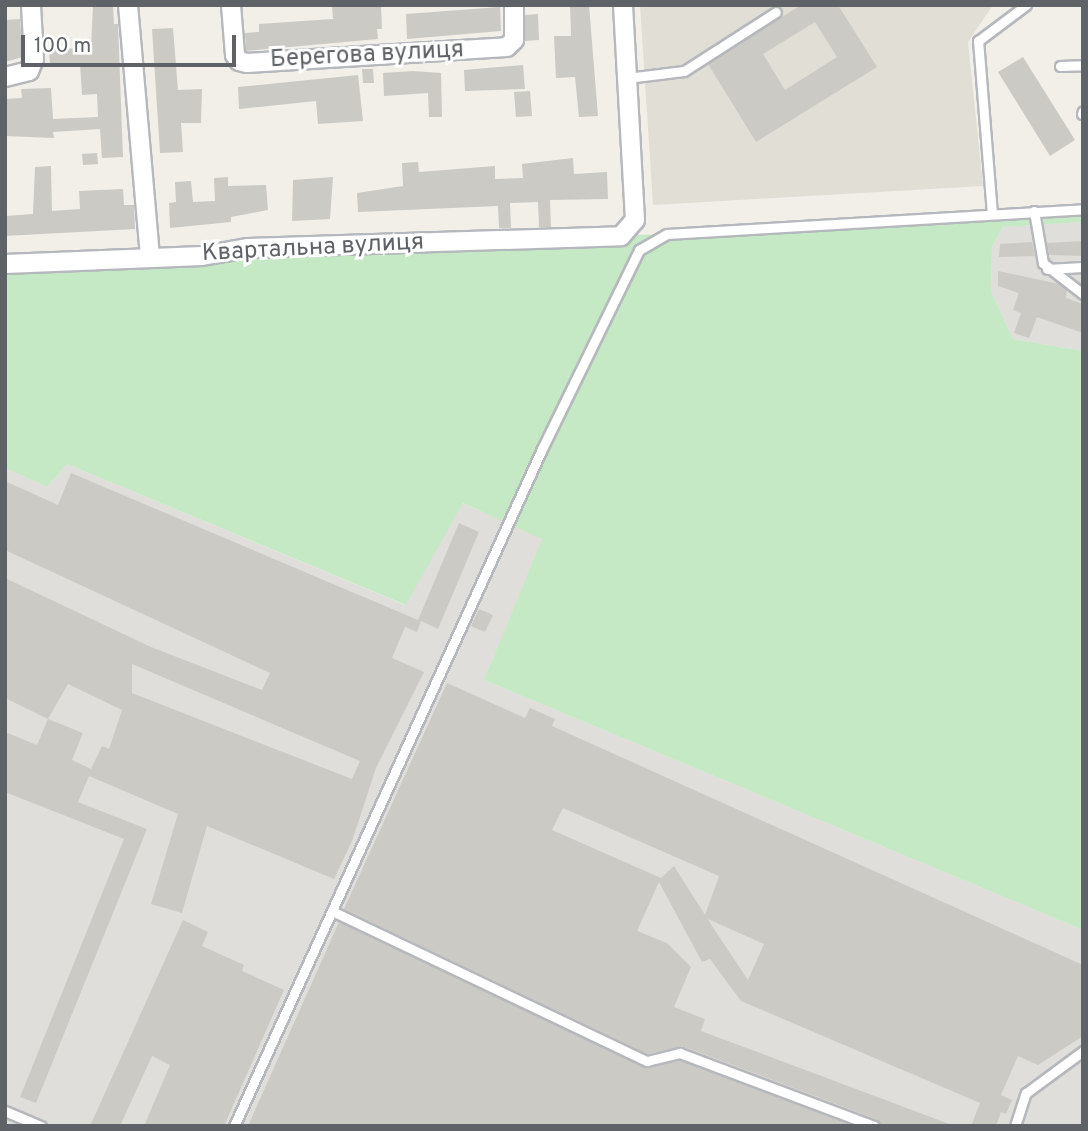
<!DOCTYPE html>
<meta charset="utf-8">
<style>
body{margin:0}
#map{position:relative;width:1088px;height:1131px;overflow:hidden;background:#f1efe8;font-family:Overpass,sans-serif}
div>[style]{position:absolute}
.industrial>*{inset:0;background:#e0deda}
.education>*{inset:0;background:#e1ded6}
.green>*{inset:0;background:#c5e8c5}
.building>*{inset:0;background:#cccac5}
.roads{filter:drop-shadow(2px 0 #b5b8bc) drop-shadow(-2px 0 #b5b8bc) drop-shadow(0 2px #b5b8bc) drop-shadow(0 -2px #b5b8bc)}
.lane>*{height:9px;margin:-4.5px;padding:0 4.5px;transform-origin:4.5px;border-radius:4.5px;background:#fff}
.street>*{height:18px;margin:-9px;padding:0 9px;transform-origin:9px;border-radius:9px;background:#fff}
span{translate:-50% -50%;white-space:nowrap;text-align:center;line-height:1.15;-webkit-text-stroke:6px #fff;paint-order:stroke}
.street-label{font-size:24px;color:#5f6368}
.frame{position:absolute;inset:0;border:7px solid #5f6368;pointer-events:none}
.scale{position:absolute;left:21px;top:35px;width:215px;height:32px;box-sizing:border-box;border:4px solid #5f6368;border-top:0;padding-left:9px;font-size:21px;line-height:24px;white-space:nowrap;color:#5f6368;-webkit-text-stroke:5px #fff;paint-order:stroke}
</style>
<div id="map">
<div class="industrial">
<div style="clip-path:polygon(1083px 222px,1083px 351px,1013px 339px,991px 291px,992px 247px,1003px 227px)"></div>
<div style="clip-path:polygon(67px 464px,405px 605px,462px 503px,543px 538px,484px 680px,1083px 930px,1083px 1126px,5px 1126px,5px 468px,47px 487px)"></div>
</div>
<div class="education">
<div style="clip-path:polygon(640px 5px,993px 5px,968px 42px,983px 186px,653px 205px)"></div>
</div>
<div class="green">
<div style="clip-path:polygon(1083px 209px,1083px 222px,1003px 227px,992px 247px,991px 291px,1013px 339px,1083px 351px,1083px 930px,484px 680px,542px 539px,463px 503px,406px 605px,67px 464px,47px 487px,5px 468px,5px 264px,248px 248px,667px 234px)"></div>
</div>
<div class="building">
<div style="clip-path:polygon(93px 5px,113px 5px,114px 24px,118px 24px,123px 157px,102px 158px,100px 129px,53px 132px,54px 138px,5px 136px,5px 99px,22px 98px,21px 89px,51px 88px,53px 119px,98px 117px,97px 94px,82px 95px,80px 64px,50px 66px,49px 49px,91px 48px)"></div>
<div style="clip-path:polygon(381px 5px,382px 29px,377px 29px,378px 39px,246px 51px,245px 33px,259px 32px,259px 24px,333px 19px,332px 6px)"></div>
<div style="clip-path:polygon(570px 5px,589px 5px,598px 116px,579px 117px,575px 77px,556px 78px,554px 36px,571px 36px)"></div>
<div style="clip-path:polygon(evenodd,801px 5px,838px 5px,877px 67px,756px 142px,708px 64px,801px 5px,815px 22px,837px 57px,785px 90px,763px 54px,815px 22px)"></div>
<div style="clip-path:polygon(500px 7px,501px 31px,407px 39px,406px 14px)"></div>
<div style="clip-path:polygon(538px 14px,539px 40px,525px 41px,525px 15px)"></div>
<div style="clip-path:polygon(20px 19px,23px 57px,5px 62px,5px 20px)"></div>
<div style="clip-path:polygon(173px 28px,178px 90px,202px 89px,201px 123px,181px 123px,183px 152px,160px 153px,152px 29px)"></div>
<div style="clip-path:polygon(1023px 57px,1075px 140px,1050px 156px,998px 72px)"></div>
<div style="clip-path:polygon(523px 65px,525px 89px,465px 91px,464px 70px)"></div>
<div style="clip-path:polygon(362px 69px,373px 69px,374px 83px,363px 83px)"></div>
<div style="clip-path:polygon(413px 71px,441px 73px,442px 117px,429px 117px,428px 93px,384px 96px,383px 73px)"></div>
<div style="clip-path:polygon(358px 75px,363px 121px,318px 124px,316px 101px,239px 109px,238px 87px)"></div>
<div style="clip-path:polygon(530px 91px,532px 116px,516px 117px,514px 92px)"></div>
<div style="clip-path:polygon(97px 153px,98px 164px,83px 165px,82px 154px)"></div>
<div style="clip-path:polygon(573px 158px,574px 174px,607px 172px,608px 199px,550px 200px,551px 227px,539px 227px,538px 202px,510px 203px,511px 228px,499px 228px,498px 206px,358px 212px,357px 193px,403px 186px,402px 163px,418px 162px,419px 172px,495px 166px,495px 179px,523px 178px,522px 164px)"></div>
<div style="clip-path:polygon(51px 166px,52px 211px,80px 209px,79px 191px,123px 189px,124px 205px,134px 205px,135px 229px,5px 236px,5px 216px,33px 214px,35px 167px)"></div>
<div style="clip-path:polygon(228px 177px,228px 186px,266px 185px,268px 210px,231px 217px,231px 222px,170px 228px,169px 203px,176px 202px,175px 182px,191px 181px,193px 202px,215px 201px,214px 178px)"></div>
<div style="clip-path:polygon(333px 177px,330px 219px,292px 221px,293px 180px)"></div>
<div style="clip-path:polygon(1083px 241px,1083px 256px,1049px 255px,1047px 243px)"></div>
<div style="clip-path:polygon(1032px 242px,1035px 256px,999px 257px,1000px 244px)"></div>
<div style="clip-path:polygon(998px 271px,1059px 284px,1067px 290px,1066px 298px,1083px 304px,1083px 333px,1037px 317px,1029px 338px,1014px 333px,1021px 313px,1013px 310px,1019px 293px,998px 286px)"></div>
<div style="clip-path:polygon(evenodd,71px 473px,418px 620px,459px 523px,479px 532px,438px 629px,421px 621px,417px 632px,405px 627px,392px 658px,424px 672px,376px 768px,352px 841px,334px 879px,207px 826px,182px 913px,151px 904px,178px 814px,89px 776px,78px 802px,147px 829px,36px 1103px,20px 1097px,124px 839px,5px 792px,5px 732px,37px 745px,48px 719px,5px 698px,5px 578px,151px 647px,262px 690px,270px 673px,5px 550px,5px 481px,58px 505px,71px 473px,132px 664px,360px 761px,352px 779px,132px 693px,132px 664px,71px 473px,68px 684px,122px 710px,109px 749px,102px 746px,91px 769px,72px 760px,83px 733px,48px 719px,68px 684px)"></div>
<div style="clip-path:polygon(479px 609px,493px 615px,485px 632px,471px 626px)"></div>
<div style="clip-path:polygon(evenodd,447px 683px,525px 718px,530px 708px,555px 719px,552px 726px,1083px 965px,1083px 1036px,1038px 1065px,1018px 1056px,1001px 1095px,1012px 1100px,1006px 1114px,1001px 1112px,996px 1126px,971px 1126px,980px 1103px,741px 1001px,710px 959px,702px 962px,659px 882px,637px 931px,667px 943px,691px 967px,674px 1007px,705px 1019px,701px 1031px,952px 1125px,881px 1126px,876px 1119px,682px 1046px,648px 1054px,344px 909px,447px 683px,563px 808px,719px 876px,705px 915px,674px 866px,661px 878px,552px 830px,563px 808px,447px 683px,708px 919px,764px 944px,748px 980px,712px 926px,708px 919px)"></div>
<div style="clip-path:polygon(183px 920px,208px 932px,202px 946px,244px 965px,242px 971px,284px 990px,224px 1126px,144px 1126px,170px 1065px,152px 1056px,120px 1126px,90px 1126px)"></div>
<div style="clip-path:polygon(339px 922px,644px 1067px,680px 1060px,853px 1126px,248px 1126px)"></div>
</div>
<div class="roads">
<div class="lane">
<div style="left:1060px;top:66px;width:23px;rotate:-2deg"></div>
<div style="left:627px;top:78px;width:57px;rotate:-7deg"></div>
<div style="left:684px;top:71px;width:109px;rotate:-32.7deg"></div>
<div style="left:1082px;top:114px;width:3px;rotate:-72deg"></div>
<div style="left:1034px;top:211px;width:53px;rotate:80.2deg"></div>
<div style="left:1043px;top:263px;width:51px;rotate:37.8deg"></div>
<div style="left:992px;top:214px;width:174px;rotate:-94.6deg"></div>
<div style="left:978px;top:41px;width:60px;rotate:-36.9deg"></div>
<div style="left:1047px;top:269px;width:36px;rotate:-3deg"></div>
<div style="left:332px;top:911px;width:349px;rotate:25.5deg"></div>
<div style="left:647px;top:1061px;width:34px;rotate:-14deg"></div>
<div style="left:680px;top:1053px;width:207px;rotate:20.6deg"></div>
<div style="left:5px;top:1111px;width:39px;rotate:23deg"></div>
<div style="left:234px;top:1126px;width:742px;rotate:-65.54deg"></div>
<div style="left:541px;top:451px;width:224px;rotate:-64deg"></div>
<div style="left:639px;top:250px;width:32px;rotate:-30deg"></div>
<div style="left:667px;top:234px;width:417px;rotate:-3.4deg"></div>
<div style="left:1015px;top:1126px;width:35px;rotate:-72deg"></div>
<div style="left:1026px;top:1093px;width:71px;rotate:-36.4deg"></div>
</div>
<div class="street">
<div style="left:128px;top:5px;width:254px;rotate:85deg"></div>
<div style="left:231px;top:5px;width:50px;rotate:85.4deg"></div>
<div style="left:235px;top:55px;width:7px;rotate:56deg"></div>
<div style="left:239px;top:61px;width:8px;rotate:14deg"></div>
<div style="left:247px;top:63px;width:260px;rotate:-3.5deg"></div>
<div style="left:507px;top:47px;width:10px;rotate:-45deg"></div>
<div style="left:514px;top:40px;width:35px;rotate:-90deg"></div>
<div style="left:5px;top:77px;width:25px;rotate:-14deg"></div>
<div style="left:29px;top:71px;width:13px;rotate:-67deg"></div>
<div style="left:34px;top:59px;width:54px;rotate:-93.2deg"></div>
<div style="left:5px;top:264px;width:197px;rotate:-2.3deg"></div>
<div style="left:202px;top:256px;width:47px;rotate:-9.9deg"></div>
<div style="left:248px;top:248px;width:373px;rotate:-1.8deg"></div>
<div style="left:621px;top:236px;width:21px;rotate:-49deg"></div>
<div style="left:635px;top:220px;width:215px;rotate:-93.2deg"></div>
</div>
</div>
<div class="street-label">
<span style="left:367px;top:56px;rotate:-3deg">Берегова вулиця</span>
<span style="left:313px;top:249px;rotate:-3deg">Квартальна вулиця</span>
</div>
<div class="frame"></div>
<div class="scale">100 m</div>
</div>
